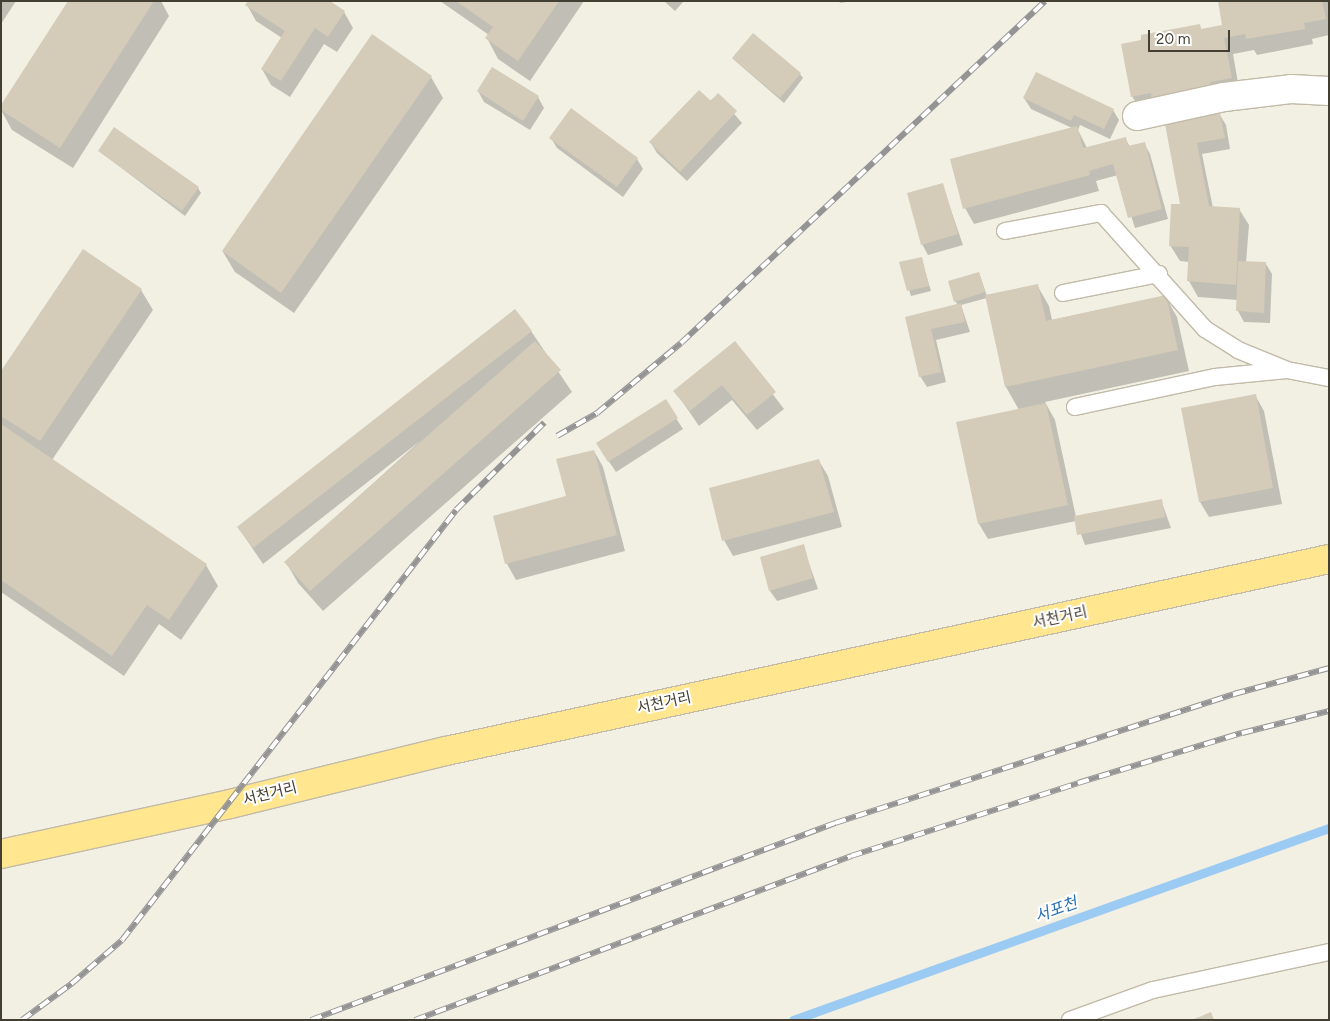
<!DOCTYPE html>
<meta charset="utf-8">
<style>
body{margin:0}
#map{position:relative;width:1330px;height:1021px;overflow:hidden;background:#f2efe3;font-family:Figtree,"Noto Sans KR",sans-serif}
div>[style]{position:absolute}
.shadow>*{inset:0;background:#0003}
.stream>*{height:9px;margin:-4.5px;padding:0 4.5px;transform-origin:4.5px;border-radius:4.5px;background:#9bcaf3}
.building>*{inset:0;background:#d4cbb8}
.roads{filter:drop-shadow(1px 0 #c1baa8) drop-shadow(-1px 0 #c1baa8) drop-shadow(0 1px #c1baa8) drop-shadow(0 -1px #c1baa8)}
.service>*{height:16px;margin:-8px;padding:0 8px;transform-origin:8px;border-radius:8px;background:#fff}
.minor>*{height:28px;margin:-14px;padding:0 14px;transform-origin:14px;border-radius:14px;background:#fff}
.primary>*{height:28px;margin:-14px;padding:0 14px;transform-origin:14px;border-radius:14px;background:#ffe68f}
.rail>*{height:5.5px;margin-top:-2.75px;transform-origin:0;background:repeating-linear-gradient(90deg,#fff 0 11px,#949494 0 22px);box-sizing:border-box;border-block:1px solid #949494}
span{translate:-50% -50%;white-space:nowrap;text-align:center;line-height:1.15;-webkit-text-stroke:4px #fff;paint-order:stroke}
.street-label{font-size:15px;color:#443f33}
.water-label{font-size:16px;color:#2870b5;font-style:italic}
.frame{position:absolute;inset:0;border:2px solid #443f33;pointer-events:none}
.scale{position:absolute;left:1148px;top:30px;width:82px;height:22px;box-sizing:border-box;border:2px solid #443f33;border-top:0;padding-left:6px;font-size:15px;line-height:18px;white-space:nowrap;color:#443f33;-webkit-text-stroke:4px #fff;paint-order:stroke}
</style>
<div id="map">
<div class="shadow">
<div style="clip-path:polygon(1px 1px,16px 1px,1px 24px)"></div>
<div style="clip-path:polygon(69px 1px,161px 1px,169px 16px,73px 168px,12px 130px,1px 110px)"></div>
<div style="clip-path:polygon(440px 1px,584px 1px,530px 81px,498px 59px,487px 38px,489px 35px)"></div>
<div style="clip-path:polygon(664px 1px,684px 1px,675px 11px)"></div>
<div style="clip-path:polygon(839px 1px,853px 1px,840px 3px)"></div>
<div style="clip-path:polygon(1219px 1px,1328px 1px,1329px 35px,1312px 39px,1313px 44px,1257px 55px,1254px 50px,1233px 54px,1240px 94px,1141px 112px,1132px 96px,1199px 25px,1202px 30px,1224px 26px)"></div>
<div style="clip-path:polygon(247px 5px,344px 12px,353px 28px,337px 52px,324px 44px,290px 97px,271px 85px,262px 69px,282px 38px,256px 21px)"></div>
<div style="clip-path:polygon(733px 59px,800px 74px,803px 78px,784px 103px)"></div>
<div style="clip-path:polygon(431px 77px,443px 98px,294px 313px,235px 272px,223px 252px)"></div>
<div style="clip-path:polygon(478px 91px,538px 97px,544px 108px,530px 130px,484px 102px)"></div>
<div style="clip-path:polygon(718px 95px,742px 123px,687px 181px,657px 153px,651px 143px)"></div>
<div style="clip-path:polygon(1024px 98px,1113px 110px,1119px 120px,1110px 139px,1080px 125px,1078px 130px,1087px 148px,1125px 138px,1130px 147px,1144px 143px,1150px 154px,1168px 219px,1135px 228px,1118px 175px,1096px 181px,1099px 191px,974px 224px,965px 208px,1072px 128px,1031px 109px)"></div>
<div style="clip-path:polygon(1220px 115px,1226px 125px,1230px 149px,1202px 154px,1213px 208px,1239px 209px,1249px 225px,1246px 263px,1266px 264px,1272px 274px,1270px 323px,1244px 322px,1238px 311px,1238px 300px,1198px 297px,1189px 281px,1190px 262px,1180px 261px,1170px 245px,1182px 206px,1167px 125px)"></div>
<div style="clip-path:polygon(551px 138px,637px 159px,643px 169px,623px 197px,557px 148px)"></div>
<div style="clip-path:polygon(99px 151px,198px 188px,201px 193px,185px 216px)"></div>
<div style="clip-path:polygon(942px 184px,963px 245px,928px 255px,922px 244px)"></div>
<div style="clip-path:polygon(921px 258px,931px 291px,911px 296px,901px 263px)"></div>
<div style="clip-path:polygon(979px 273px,987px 296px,1037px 285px,1049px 306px,1052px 320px,1165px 296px,1177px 317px,1189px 371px,1045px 402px,1055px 420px,1076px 517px,1161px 500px,1171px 528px,1085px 545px,1076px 521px,988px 539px,979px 524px,1019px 410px,1006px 387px,987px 298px,961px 305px,970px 332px,936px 340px,946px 382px,927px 387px,920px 376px,906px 318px,958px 305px,955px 301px)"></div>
<div style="clip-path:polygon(141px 290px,153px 310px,52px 460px,206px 565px,218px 586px,181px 640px,159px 624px,124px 676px,1px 592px,1px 374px)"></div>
<div style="clip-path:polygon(531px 331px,572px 392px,323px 611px,298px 583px,286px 562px,420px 441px,263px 564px,238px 527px)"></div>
<div style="clip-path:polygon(734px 343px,784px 409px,757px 430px,732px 400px,699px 426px,675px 391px)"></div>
<div style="clip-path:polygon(1255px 395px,1264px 411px,1282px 504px,1209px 517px,1200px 502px)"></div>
<div style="clip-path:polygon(665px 401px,683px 429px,616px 472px,604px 454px)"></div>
<div style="clip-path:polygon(594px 451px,603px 467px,625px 551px,516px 580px,507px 564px,494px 517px,568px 497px)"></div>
<div style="clip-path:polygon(819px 461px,828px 476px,842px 527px,733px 556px,724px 540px)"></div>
<div style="clip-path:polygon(803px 546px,818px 589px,777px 601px,770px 591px)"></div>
</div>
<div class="stream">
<div style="left:793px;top:1020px;width:569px;rotate:-19.71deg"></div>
</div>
<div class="building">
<div style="clip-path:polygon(68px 1px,154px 1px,60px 148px,1px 110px,1px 105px)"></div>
<div style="clip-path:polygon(248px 1px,330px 1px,345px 11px,328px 37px,315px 28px,281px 81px,261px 69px,285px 31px,245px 5px)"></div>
<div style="clip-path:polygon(456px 1px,559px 1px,518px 61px,485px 38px,493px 27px)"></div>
<div style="clip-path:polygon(1218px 1px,1322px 1px,1326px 19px,1304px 23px,1305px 29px,1246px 39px,1245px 34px,1224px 38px,1232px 78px,1210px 82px,1211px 87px,1152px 99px,1151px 93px,1131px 97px,1121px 44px,1141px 40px,1141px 35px,1200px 24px,1201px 29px,1222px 25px)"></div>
<div style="clip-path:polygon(753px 33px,801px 73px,780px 98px,732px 58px)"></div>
<div style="clip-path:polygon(372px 34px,432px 76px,281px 293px,222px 251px)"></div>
<div style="clip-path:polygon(492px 67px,539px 96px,523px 121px,477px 91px)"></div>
<div style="clip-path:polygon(1036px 72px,1114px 109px,1104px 129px,1074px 115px,1071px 121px,1023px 98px)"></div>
<div style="clip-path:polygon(699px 90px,711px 101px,718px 93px,737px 111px,680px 172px,649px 142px)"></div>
<div style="clip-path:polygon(571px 108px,638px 158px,617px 187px,549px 138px)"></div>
<div style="clip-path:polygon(1220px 113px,1225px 138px,1197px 143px,1209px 206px,1240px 208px,1236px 285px,1187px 281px,1189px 247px,1169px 246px,1171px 204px,1180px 204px,1165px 124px)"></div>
<div style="clip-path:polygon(1077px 126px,1083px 148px,1126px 137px,1128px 146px,1145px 142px,1162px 209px,1128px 218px,1113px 164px,1089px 171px,1090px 175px,963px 209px,950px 159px)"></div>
<div style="clip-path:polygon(114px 127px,199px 187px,182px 211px,98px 151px)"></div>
<div style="clip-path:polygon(943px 183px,958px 234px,921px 245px,907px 193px)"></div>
<div style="clip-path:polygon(83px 249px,142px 289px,40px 441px,1px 416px,1px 371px)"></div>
<div style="clip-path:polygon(922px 257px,929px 286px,907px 291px,899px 262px)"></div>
<div style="clip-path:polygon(1238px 261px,1266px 262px,1264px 313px,1236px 311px)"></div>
<div style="clip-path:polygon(979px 272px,985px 292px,954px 302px,948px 281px)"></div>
<div style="clip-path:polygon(1038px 284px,1046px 321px,1166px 295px,1178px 350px,1005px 387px,985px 295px)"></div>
<div style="clip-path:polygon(961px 303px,965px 322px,931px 329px,941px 372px,919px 377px,905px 317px)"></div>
<div style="clip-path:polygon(515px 309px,532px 331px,253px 548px,237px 527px)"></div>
<div style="clip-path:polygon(535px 341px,561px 370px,310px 591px,284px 562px)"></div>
<div style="clip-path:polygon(735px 341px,776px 392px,747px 415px,722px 385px,690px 411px,673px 391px)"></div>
<div style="clip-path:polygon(1256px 394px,1273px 488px,1199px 502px,1181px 408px)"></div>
<div style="clip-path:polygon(666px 399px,678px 418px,608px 462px,596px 443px)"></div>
<div style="clip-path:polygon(1046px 403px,1068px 505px,978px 524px,956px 422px)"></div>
<div style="clip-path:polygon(1px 424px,207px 564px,169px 620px,147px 605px,112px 656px,1px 580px)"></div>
<div style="clip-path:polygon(594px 450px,617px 535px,505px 564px,493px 516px,566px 496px,556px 459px)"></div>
<div style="clip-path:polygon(819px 459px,834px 512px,722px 541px,709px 488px)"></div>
<div style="clip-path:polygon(1162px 499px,1165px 517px,1077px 535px,1074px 516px)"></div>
<div style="clip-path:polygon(804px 544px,813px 578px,769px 591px,760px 557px)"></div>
<div style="clip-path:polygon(1211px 1012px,1214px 1020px,1192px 1020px)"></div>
</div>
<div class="roads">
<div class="service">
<div style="left:1005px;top:231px;width:98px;rotate:-10.6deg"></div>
<div style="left:1101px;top:213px;width:156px;rotate:48.1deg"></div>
<div style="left:1205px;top:329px;width:39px;rotate:32deg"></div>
<div style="left:1238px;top:350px;width:53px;rotate:22.2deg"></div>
<div style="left:1287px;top:370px;width:43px;rotate:10.8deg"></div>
<div style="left:1063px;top:293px;width:98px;rotate:-11.2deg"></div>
<div style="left:1075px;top:407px;width:143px;rotate:-12.1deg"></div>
<div style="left:1215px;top:377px;width:72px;rotate:-5.6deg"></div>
<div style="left:1070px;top:1020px;width:88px;rotate:-19.9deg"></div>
<div style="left:1153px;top:990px;width:180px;rotate:-12.2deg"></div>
</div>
<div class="minor">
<div style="left:1137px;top:116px;width:89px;rotate:-12.3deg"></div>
<div style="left:1224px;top:97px;width:67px;rotate:-6.8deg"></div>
<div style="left:1291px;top:89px;width:38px;rotate:3deg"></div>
</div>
<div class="primary">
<div style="left:1px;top:854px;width:234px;rotate:-12.3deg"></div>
<div style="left:230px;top:804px;width:222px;rotate:-13.8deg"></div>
<div style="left:446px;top:751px;width:904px;rotate:-12.27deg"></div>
</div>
</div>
<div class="rail">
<div style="left:557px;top:436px;width:46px;rotate:-29.9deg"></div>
<div style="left:597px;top:413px;width:109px;rotate:-39.8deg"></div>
<div style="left:681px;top:343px;width:499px;rotate:-43.2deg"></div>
<div style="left:22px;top:1020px;width:61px;rotate:-36.3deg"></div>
<div style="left:71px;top:984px;width:67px;rotate:-40.8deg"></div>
<div style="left:122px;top:940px;width:544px;rotate:-52.16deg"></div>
<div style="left:456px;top:510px;width:124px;rotate:-44.7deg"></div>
<div style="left:311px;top:1020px;width:560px;rotate:-20.6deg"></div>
<div style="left:835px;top:823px;width:419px;rotate:-17.9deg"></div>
<div style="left:1234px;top:694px;width:98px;rotate:-15.3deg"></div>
<div style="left:415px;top:1020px;width:466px;rotate:-20.6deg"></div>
<div style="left:851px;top:856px;width:238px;rotate:-17.8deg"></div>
<div style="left:1078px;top:783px;width:171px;rotate:-17deg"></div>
<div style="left:1242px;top:733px;width:90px;rotate:-14.2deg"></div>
</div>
<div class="street-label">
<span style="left:1060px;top:618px;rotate:-12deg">서천거리</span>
<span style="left:664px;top:703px;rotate:-12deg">서천거리</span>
<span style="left:270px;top:794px;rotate:-14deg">서천거리</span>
</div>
<div class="water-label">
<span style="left:1056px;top:910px;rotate:-20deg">서포천</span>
</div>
<div class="frame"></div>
<div class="scale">20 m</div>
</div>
